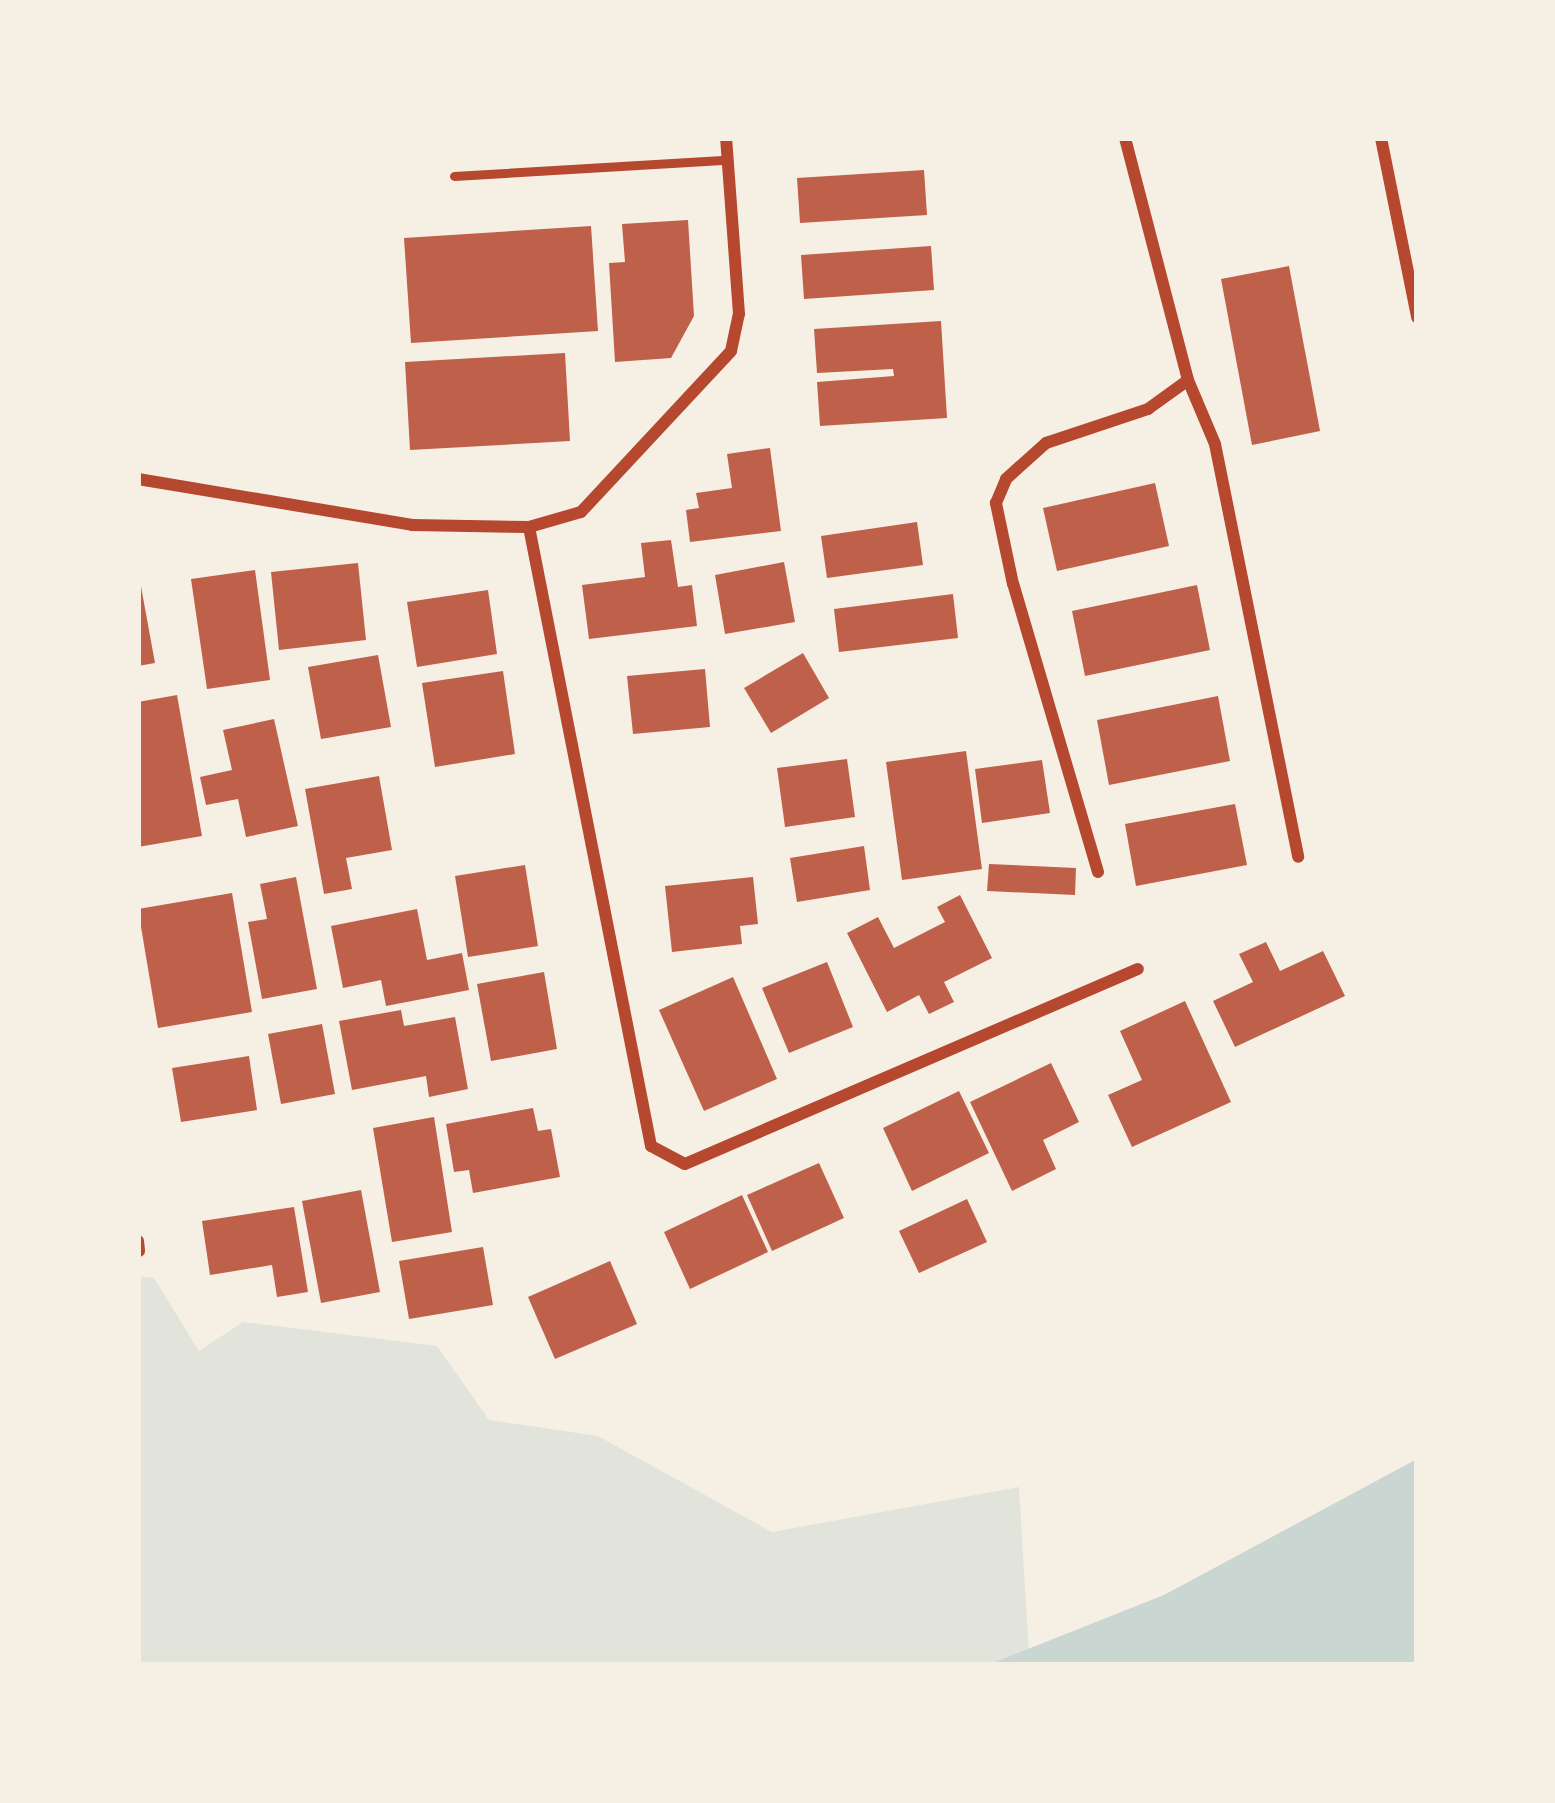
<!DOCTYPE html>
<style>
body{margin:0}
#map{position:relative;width:1555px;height:1803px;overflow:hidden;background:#f6efe4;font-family:Mulish,sans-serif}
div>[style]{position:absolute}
.green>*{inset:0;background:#e2e4dc}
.water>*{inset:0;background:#c9d6d2}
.building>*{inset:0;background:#bf614a}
.service>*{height:9px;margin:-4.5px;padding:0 4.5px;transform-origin:4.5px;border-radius:4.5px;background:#b5482f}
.minor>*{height:12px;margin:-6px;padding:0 6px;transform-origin:6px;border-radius:6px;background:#b5482f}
span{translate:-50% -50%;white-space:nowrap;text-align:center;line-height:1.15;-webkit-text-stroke:9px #f6efe4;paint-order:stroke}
.frame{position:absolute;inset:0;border:141px solid #f6efe4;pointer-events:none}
</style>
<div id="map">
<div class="green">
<div style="clip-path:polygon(138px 1276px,154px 1278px,199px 1351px,243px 1322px,437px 1346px,489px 1420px,598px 1436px,772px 1532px,1019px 1487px,1029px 1653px,988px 1665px,138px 1665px)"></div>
</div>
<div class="water">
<div style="clip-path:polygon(1417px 1459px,1417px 1665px,988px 1665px,1164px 1595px)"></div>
</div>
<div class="building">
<div style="clip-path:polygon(924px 170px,927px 215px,800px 223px,797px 178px)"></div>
<div style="clip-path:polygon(688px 220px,694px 316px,671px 358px,615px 362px,609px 263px,625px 262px,622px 224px)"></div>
<div style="clip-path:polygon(591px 226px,598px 331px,411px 343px,404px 238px)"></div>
<div style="clip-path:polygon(931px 246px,934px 290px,804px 299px,801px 255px)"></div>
<div style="clip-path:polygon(1289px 266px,1320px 431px,1252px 445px,1221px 279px)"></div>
<div style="clip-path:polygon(941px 321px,947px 418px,820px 426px,817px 382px,894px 376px,893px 369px,817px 373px,814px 329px)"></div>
<div style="clip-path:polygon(565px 353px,570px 441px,410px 450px,405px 362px)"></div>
<div style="clip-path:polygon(770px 448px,781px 531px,690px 542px,686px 510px,699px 508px,696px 493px,732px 488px,727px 454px)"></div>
<div style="clip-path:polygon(1155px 483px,1169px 546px,1057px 571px,1043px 508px)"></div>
<div style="clip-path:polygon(917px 522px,923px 565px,827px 578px,821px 536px)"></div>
<div style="clip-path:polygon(671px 540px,678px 587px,692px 585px,697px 626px,589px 639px,582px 585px,645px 577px,641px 543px)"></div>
<div style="clip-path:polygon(784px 562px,795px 622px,725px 634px,715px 575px)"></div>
<div style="clip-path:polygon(358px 563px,366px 640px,279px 650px,271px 572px)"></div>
<div style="clip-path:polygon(138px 570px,155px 663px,138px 666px)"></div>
<div style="clip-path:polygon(255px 570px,270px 680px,207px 689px,191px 579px)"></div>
<div style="clip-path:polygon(1197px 585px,1210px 650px,1085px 676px,1072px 611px)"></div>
<div style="clip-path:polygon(488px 590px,497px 654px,417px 667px,407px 602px)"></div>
<div style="clip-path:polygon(953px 594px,958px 638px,839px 652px,834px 609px)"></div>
<div style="clip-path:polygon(803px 653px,829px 698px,771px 733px,744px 688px)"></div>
<div style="clip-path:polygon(378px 655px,391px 727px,321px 739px,308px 667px)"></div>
<div style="clip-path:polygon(705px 669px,710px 727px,633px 734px,627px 676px)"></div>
<div style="clip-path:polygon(503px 671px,515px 754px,435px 767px,422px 683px)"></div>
<div style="clip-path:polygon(177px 695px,202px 836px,138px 847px,138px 702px)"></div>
<div style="clip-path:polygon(1218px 696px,1230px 761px,1109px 785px,1097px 720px)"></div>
<div style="clip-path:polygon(274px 719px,298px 826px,246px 837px,238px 799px,206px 805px,200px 777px,232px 770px,223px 730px)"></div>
<div style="clip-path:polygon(966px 751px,982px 869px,902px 880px,886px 762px)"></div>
<div style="clip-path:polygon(847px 759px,855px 817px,785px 827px,777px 768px)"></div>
<div style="clip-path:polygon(1042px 760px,1050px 813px,982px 823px,975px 769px)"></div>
<div style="clip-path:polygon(379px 776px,392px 850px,346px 858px,352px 889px,324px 894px,305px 789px)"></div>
<div style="clip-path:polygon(1235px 804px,1247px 865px,1136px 886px,1125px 824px)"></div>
<div style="clip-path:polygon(864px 846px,870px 890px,797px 902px,790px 858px)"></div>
<div style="clip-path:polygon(989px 864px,1076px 868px,1075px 895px,987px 891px)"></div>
<div style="clip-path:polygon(525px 865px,538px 946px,468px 957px,455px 876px)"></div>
<div style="clip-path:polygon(296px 877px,317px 989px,262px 999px,248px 922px,267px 919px,260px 884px)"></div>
<div style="clip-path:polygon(753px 877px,758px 924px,740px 926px,742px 944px,672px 952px,665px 886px)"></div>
<div style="clip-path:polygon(232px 893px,252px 1012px,158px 1028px,138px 909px)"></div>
<div style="clip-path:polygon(960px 895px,992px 958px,944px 982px,954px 1002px,929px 1014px,919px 995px,887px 1012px,847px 933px,878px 917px,894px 948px,945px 922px,937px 907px)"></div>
<div style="clip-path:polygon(417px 909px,427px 960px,462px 953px,469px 990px,386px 1006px,381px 980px,343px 988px,331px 926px)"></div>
<div style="clip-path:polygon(1266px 942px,1280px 971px,1323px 951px,1345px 996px,1235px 1047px,1213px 1001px,1253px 982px,1239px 954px)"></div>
<div style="clip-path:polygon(827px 962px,853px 1027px,789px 1053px,762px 988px)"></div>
<div style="clip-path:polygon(544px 972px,557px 1049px,491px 1061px,477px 984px)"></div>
<div style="clip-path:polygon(733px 977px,777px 1079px,704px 1111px,659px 1010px)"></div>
<div style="clip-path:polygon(1185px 1001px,1231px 1102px,1132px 1147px,1108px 1095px,1142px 1080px,1120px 1031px)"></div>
<div style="clip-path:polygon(401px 1010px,404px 1026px,455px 1017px,468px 1089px,429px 1097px,426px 1076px,352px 1090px,339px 1021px)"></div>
<div style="clip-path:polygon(322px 1024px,335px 1094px,281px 1104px,268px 1034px)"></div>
<div style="clip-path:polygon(249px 1056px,257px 1110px,181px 1122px,172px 1068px)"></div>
<div style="clip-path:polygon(1051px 1063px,1079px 1122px,1043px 1140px,1056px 1169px,1012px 1191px,970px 1102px)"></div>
<div style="clip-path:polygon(959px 1091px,989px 1153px,912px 1191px,883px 1128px)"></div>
<div style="clip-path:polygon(533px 1108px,538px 1131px,551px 1129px,560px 1177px,473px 1193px,469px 1170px,454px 1172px,446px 1124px)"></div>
<div style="clip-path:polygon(434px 1117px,452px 1232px,392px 1242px,373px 1128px)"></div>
<div style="clip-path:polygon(819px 1163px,844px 1218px,772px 1251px,747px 1195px)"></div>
<div style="clip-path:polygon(361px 1190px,380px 1292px,321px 1303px,302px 1201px)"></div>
<div style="clip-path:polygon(742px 1195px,768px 1252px,690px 1289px,664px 1232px)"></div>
<div style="clip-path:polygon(967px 1199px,987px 1242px,919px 1273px,899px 1231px)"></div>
<div style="clip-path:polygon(294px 1207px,308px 1292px,277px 1297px,272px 1265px,210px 1275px,202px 1221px)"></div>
<div style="clip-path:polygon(483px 1247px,493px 1305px,409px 1319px,399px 1261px)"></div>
<div style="clip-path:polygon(610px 1261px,637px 1324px,555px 1359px,528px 1297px)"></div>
</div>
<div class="service">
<div style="left:454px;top:176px;width:273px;rotate:-3.4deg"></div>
</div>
<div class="minor">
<div style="left:1125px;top:138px;width:250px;rotate:75.4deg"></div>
<div style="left:1188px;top:380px;width:69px;rotate:67.1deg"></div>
<div style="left:1215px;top:444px;width:421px;rotate:78.6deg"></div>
<div style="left:1381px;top:138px;width:183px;rotate:78.6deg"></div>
<div style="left:138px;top:479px;width:278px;rotate:9.5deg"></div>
<div style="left:412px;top:525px;width:117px;rotate:1deg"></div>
<div style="left:529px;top:527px;width:54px;rotate:-16.1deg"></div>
<div style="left:581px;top:512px;width:220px;rotate:-47deg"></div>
<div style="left:731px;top:351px;width:38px;rotate:-78deg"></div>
<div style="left:739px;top:314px;width:176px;rotate:-94.2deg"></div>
<div style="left:529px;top:527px;width:631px;rotate:78.85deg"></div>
<div style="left:651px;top:1146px;width:38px;rotate:28deg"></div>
<div style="left:685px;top:1164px;width:493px;rotate:-23.3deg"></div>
<div style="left:1098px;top:872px;width:300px;rotate:-106.4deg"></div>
<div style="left:1013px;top:584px;width:83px;rotate:-101.9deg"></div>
<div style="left:996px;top:503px;width:26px;rotate:-67deg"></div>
<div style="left:1006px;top:479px;width:54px;rotate:-42deg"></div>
<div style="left:1046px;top:443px;width:108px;rotate:-18.4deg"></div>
<div style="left:1148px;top:409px;width:49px;rotate:-35.9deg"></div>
<div style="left:138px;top:1241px;width:10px;rotate:84deg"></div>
</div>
<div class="frame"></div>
</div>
